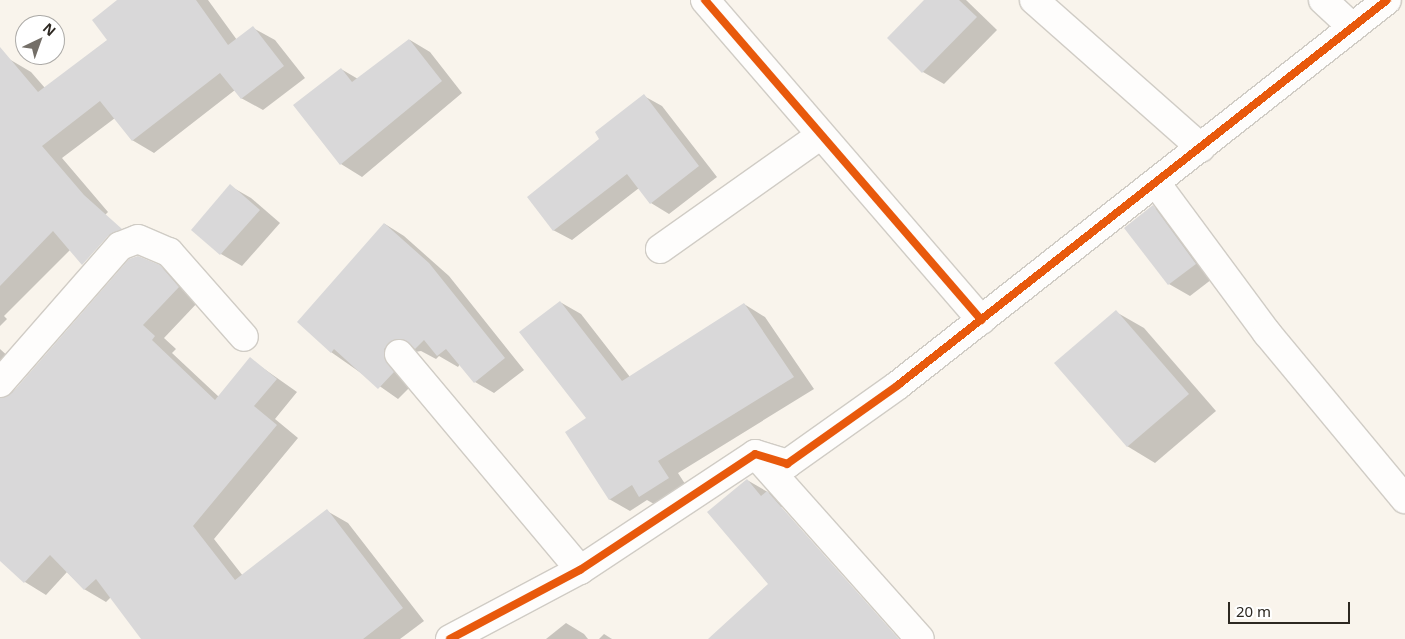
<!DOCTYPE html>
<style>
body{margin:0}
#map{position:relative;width:1405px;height:639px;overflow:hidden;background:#f9f4ec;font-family:"Noto Sans",sans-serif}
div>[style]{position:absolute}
.shadow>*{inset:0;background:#0003}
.building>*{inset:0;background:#d9d8d9}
.roads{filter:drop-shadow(1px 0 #d0ccc5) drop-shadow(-1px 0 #d0ccc5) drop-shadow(0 1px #d0ccc5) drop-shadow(0 -1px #d0ccc5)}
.minor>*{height:28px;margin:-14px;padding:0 14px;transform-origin:14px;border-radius:14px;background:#fefdfc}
.cycleway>*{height:8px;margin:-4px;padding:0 4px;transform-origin:4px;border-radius:4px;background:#e8590c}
span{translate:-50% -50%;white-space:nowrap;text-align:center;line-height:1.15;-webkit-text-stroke:4px #fff;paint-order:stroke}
.north{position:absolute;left:15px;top:15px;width:50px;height:50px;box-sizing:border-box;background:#fff;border:1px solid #aba9a6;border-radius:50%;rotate:42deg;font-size:14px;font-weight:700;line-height:20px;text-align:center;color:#2d2821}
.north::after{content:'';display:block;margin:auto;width:18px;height:22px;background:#746f68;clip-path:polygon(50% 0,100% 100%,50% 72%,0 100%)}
.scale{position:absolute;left:1228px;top:602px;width:122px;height:22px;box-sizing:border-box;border:2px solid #2d2821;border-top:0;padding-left:6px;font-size:15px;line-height:18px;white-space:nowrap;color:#2d2821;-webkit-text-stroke:4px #fff;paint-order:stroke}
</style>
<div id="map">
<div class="shadow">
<div style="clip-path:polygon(147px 0,208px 0,237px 40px,253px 28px,275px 40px,305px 78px,263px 110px,241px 98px,235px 90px,154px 153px,132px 140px,115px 118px,62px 158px,108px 212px,4px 316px,7px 319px,0 326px,0 67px,9px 59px,31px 72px,45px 88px,108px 40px)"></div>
<div style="clip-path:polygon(925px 0,966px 0,997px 30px,944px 84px,923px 72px)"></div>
<div style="clip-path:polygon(410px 40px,430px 52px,462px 93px,362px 177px,341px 164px,295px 105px,341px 69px,358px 79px)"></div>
<div style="clip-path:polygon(644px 96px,662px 106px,717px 177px,669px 214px,651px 203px,639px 188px,572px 240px,553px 230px,601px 139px)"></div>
<div style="clip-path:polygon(230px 186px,251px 198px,280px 223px,242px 266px,221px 254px)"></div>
<div style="clip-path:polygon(1153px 207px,1174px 219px,1216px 276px,1190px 296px,1169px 284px)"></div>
<div style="clip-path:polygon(385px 224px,404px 236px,449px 276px,524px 370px,494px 393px,475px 382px,460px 364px,458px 367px,439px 356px,436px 359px,421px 351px,409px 353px,413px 384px,398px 399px,331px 352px)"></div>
<div style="clip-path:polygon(159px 266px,181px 279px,200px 300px,164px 338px,176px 349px,172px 353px,219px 397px,250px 359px,297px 392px,275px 419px,298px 438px,214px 539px,243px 576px,327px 511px,348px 523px,424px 621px,400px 639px,143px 639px,111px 597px,106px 602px,84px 589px,67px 572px,46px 595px,25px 582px,0 559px,0 349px,23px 370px,9px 386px,8px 396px)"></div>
<div style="clip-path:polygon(560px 302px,581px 314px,630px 377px,744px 304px,765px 317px,814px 389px,678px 473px,689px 490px,661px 508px,647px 500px,630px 511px,609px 499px)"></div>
<div style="clip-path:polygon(1116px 312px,1144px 328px,1216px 411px,1155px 463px,1127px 446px)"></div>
<div style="clip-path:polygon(747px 480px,792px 506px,910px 639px,901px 639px,783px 507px,780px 507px,897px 639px,710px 639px,769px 584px)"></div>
<div style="clip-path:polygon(566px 623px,584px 634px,588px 639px,546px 639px)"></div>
<div style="clip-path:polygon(604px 634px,612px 639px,599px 639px)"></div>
</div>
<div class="building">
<div style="clip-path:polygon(117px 0,196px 0,228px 45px,253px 26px,284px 66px,241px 99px,220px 73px,132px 141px,100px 101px,42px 146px,84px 195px,122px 229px,108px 236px,82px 265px,53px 231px,0 286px,0 47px,38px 92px,107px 40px,92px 20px)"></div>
<div style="clip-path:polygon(924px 0,959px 0,977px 17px,922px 73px,887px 38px)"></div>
<div style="clip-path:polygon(409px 39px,442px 81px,340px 165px,293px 105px,341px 68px,352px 82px)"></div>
<div style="clip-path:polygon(644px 94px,699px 166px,650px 204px,627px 174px,553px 231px,527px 197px,599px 139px,595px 132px)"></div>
<div style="clip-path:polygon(230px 184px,260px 210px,220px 255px,191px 230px)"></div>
<div style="clip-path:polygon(1153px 205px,1196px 264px,1168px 285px,1124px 228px)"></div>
<div style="clip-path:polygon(384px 223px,429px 263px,505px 358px,474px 383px,446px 349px,437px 356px,424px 340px,415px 349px,405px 340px,397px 339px,384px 349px,384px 357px,394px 372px,378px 389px,334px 349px,331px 353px,297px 322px)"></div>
<div style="clip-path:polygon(138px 256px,160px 265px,179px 287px,143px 325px,155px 336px,152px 340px,215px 400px,250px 357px,277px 379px,254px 406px,277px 425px,193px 526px,235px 580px,327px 509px,403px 608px,363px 639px,141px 639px,96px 579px,84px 590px,50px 555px,24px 583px,0 561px,0 398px,12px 393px,129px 259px)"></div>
<div style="clip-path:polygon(560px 301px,622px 381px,744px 303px,794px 377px,658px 461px,669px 478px,639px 497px,632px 485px,609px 500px,565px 432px,586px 418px,519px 332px)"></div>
<div style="clip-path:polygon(1116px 310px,1189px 394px,1127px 447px,1054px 363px)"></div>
<div style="clip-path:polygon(747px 479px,761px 496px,767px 491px,899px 639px,708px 639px,768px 584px,707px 512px)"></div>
</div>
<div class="roads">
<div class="minor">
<div style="left:705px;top:0;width:423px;rotate:49.2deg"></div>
<div style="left:1034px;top:0;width:223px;rotate:41.5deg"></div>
<div style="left:1323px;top:0;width:40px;rotate:43deg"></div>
<div style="left:1156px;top:183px;width:187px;rotate:53.5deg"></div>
<div style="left:1267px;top:333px;width:216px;rotate:50.3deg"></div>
<div style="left:660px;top:249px;width:197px;rotate:-35.3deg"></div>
<div style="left:399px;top:354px;width:282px;rotate:50deg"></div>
<div style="left:0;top:383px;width:182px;rotate:-48.8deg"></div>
<div style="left:120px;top:246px;width:19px;rotate:-21deg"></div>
<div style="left:138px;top:239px;width:34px;rotate:23deg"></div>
<div style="left:169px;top:252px;width:113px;rotate:48.6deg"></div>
<div style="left:756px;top:455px;width:246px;rotate:48.3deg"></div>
<div style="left:450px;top:639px;width:147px;rotate:-28deg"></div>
<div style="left:580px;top:570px;width:210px;rotate:-33.5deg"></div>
<div style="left:755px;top:454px;width:34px;rotate:17deg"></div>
<div style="left:787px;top:464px;width:136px;rotate:-35.4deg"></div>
<div style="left:898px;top:385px;width:622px;rotate:-38.21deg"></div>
</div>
</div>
<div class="cycleway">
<div style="left:705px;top:0;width:423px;rotate:49.2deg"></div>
<div style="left:450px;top:639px;width:147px;rotate:-28deg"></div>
<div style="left:580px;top:570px;width:210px;rotate:-33.5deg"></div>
<div style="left:755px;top:454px;width:34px;rotate:17deg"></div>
<div style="left:787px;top:464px;width:136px;rotate:-35.4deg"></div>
<div style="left:898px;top:385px;width:622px;rotate:-38.21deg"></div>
</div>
<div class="north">N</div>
<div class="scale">20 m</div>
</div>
